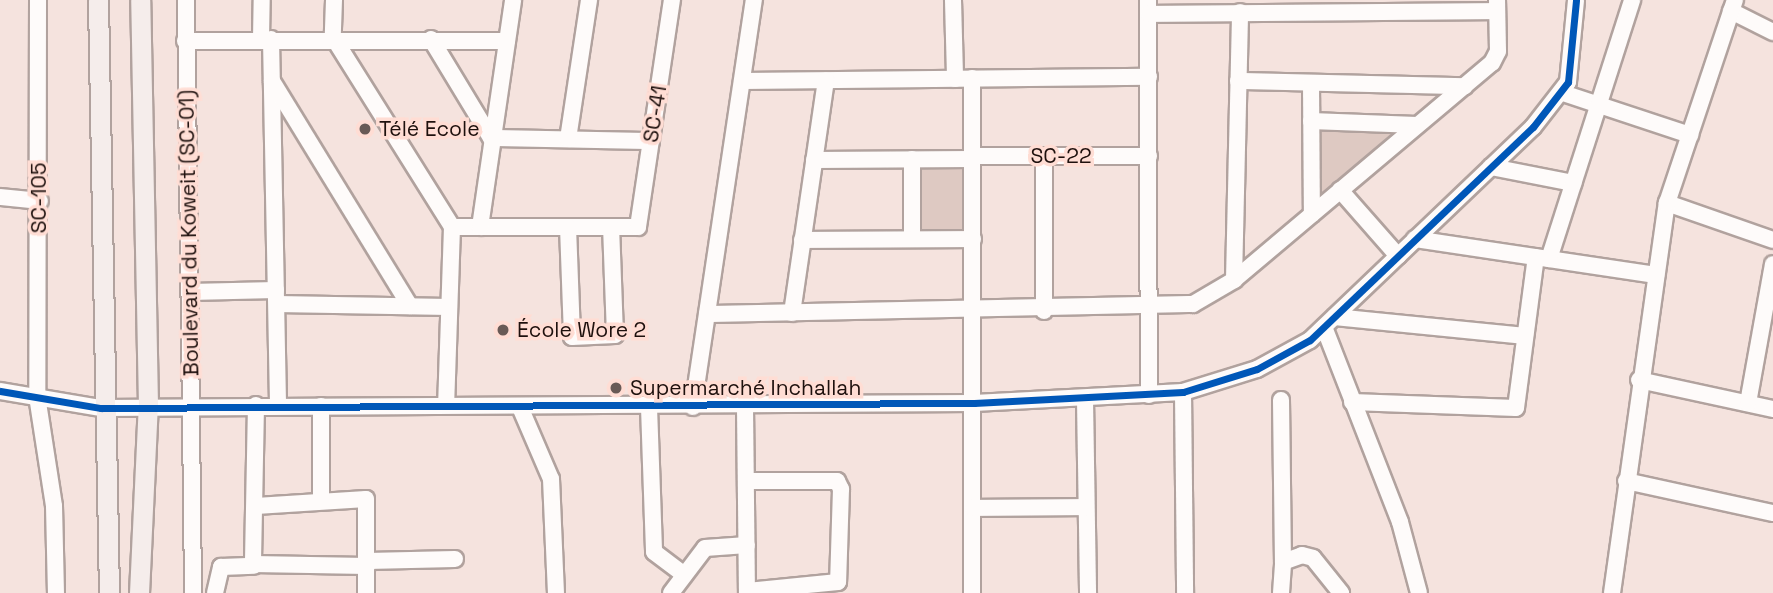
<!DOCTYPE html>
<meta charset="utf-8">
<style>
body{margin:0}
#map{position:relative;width:1773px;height:593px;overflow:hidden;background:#f5e3de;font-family:"Space Grotesk",sans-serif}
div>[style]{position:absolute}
.green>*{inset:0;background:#dec9c2}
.roads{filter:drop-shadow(2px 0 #b1a29e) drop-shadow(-2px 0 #b1a29e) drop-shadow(0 2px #b1a29e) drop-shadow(0 -2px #b1a29e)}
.minor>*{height:16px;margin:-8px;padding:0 8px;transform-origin:8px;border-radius:8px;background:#fefbfa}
.major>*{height:19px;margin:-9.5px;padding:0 9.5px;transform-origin:9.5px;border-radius:9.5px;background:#f5edeb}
.cycleway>*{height:7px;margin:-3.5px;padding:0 3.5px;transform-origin:3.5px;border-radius:3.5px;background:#0057b8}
.dots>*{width:19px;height:19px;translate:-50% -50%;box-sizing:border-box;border:4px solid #ffddd4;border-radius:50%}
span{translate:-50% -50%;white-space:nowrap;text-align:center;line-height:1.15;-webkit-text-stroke:7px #ffddd4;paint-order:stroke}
.street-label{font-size:21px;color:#1e100d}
.poi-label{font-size:21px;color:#1e100d}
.left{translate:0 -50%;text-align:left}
</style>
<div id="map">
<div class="green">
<div style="clip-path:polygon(1400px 126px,1317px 199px,1319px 127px)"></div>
<div style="clip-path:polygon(912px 164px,971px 164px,969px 234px,910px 234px)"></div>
</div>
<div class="roads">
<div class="minor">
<div style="left:38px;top:0;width:396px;rotate:90.1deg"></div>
<div style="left:37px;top:396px;width:111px;rotate:81.2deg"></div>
<div style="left:54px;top:506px;width:87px;rotate:88.7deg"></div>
<div style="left:186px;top:0;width:593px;rotate:89.32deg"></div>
<div style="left:334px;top:0;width:37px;rotate:92deg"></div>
<div style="left:333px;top:37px;width:224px;rotate:57.9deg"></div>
<div style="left:452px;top:227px;width:178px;rotate:91.9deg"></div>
<div style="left:953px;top:0;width:79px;rotate:88.5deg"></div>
<div style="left:1148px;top:0;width:395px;rotate:89.9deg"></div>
<div style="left:1731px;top:11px;width:47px;rotate:26.6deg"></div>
<div style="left:1149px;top:14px;width:348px;rotate:-0.5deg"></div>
<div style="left:261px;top:39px;width:39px;rotate:-89deg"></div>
<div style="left:271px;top:39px;width:367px;rotate:88.9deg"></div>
<div style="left:431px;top:39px;width:116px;rotate:58.8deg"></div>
<div style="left:491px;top:138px;width:160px;rotate:1.1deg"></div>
<div style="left:185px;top:41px;width:322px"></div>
<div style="left:972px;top:78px;width:515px;rotate:90deg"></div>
<div style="left:272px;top:81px;width:264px;rotate:58.5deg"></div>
<div style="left:742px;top:81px;width:407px;rotate:-0.6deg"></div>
<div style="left:1238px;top:81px;width:227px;rotate:1.3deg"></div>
<div style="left:1311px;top:83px;width:131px;rotate:89.6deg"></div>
<div style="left:1563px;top:93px;width:134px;rotate:18.3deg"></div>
<div style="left:1311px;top:121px;width:106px;rotate:2.2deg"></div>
<div style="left:568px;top:139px;width:141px;rotate:-81.4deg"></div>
<div style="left:974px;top:156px;width:175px"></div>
<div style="left:1044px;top:156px;width:155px;rotate:90deg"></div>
<div style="left:814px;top:160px;width:158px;rotate:-0.4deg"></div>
<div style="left:1491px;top:167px;width:84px;rotate:11deg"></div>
<div style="left:1340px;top:190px;width:88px;rotate:48.7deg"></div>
<div style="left:0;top:197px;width:40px;rotate:5.7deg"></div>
<div style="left:1667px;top:203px;width:112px;rotate:19.2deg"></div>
<div style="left:452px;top:227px;width:186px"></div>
<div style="left:638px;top:227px;width:230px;rotate:-81.5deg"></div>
<div style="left:480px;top:227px;width:229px;rotate:-81.7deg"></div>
<div style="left:568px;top:227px;width:110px;rotate:87.9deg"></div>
<div style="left:572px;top:337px;width:43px;rotate:-2.7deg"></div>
<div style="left:615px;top:335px;width:108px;rotate:-92.1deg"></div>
<div style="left:912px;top:239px;width:80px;rotate:-90deg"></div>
<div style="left:1415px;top:239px;width:244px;rotate:8.5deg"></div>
<div style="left:802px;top:240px;width:171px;rotate:-0.3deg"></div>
<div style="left:1549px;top:259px;width:272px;rotate:-72.2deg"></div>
<div style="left:1234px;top:280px;width:268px;rotate:-88.7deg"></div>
<div style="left:190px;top:292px;width:86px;rotate:-1.3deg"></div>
<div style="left:277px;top:304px;width:172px;rotate:1deg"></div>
<div style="left:792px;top:313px;width:235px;rotate:-81.7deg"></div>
<div style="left:707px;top:314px;width:486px;rotate:-1.2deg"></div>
<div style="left:1193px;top:304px;width:48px;rotate:-30.3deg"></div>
<div style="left:1234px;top:280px;width:337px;rotate:-40.1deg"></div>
<div style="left:1492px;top:63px;width:13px;rotate:-63deg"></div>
<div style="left:1498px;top:51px;width:51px;rotate:-91.1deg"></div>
<div style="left:1335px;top:317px;width:191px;rotate:5.7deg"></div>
<div style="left:1324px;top:327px;width:209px;rotate:68.7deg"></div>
<div style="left:1400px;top:522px;width:73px;rotate:75deg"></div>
<div style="left:1639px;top:380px;width:137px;rotate:12.2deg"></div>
<div style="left:0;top:391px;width:102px;rotate:9.6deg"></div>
<div style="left:101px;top:408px;width:873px;rotate:-0.33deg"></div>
<div style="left:974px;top:403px;width:209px;rotate:-3deg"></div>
<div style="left:1183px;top:392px;width:77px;rotate:-17.3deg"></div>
<div style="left:1257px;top:369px;width:60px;rotate:-28.7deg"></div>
<div style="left:1310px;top:340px;width:308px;rotate:-43.7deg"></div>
<div style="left:1533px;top:127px;width:57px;rotate:-52.1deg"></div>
<div style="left:1568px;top:82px;width:82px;rotate:-84.4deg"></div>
<div style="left:1183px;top:392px;width:201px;rotate:89.4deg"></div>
<div style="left:1085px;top:399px;width:194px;rotate:89.1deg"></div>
<div style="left:1281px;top:400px;width:162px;rotate:89.3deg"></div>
<div style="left:1352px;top:402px;width:164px;rotate:2.1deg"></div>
<div style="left:1516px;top:408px;width:152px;rotate:-82.5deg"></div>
<div style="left:1748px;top:403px;width:141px;rotate:-79.8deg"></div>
<div style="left:256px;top:405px;width:159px;rotate:91.1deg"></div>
<div style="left:253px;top:564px;width:114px;rotate:1deg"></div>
<div style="left:321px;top:406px;width:94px;rotate:90deg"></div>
<div style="left:745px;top:406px;width:187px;rotate:89.4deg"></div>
<div style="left:520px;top:407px;width:78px;rotate:66.7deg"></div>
<div style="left:551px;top:479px;width:114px;rotate:87.5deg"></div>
<div style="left:649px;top:407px;width:145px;rotate:88deg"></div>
<div style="left:654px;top:552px;width:38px;rotate:37deg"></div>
<div style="left:693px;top:407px;width:412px;rotate:-81.5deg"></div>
<div style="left:746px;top:481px;width:91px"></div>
<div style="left:837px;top:481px;width:9px;rotate:63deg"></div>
<div style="left:841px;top:489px;width:93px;rotate:91.8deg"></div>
<div style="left:838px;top:582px;width:91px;rotate:174.4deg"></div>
<div style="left:1626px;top:481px;width:150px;rotate:12.3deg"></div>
<div style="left:256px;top:506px;width:110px;rotate:-3.6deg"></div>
<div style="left:366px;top:499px;width:94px;rotate:90deg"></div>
<div style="left:973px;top:508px;width:112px;rotate:-0.5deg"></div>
<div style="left:367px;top:561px;width:88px;rotate:-1.3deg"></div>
<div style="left:215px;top:593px;width:27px;rotate:-77deg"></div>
<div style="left:221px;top:567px;width:33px;rotate:-2deg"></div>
<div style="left:671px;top:593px;width:56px;rotate:-52.9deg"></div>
<div style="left:705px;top:548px;width:42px;rotate:-4.1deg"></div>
<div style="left:1281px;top:593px;width:31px;rotate:-86deg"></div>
<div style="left:1283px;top:562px;width:20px;rotate:-20deg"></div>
<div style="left:1302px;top:555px;width:11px;rotate:15deg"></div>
<div style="left:1313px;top:558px;width:45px;rotate:51.3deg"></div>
<div style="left:1612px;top:593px;width:394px;rotate:-82deg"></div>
<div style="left:1667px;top:203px;width:214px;rotate:-71.5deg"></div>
</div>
<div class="major">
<div style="left:98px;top:0;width:593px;rotate:88.94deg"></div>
<div style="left:139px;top:593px;width:188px;rotate:-87.3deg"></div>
<div style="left:148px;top:405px;width:405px;rotate:-91.1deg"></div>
</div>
</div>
<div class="cycleway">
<div style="left:0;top:391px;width:102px;rotate:9.6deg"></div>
<div style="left:101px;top:408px;width:873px;rotate:-0.33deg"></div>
<div style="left:974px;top:403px;width:209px;rotate:-3deg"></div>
<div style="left:1183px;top:392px;width:77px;rotate:-17.3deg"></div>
<div style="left:1257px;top:369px;width:60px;rotate:-28.7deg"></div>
<div style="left:1310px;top:340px;width:308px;rotate:-43.7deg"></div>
<div style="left:1533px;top:127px;width:57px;rotate:-52.1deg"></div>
<div style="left:1568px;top:82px;width:82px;rotate:-84.4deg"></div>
</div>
<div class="dots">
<div style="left:365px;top:129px;background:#695a56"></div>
<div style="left:503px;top:330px;background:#695a56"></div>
<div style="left:616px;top:388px;background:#695a56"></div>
</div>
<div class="street-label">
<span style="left:655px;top:114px;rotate:-81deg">SC-41</span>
<span style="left:1061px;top:156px">SC-22</span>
<span style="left:39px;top:198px;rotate:-90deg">SC-105</span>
<span style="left:189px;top:233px;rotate:-91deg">Boulevard du Koweit (SC-01)</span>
</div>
<div class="poi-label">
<span class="left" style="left:379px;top:129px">Télé Ecole</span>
<span class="left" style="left:517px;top:330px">École Wore 2</span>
<span class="left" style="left:630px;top:388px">Supermarché Inchallah</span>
</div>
</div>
